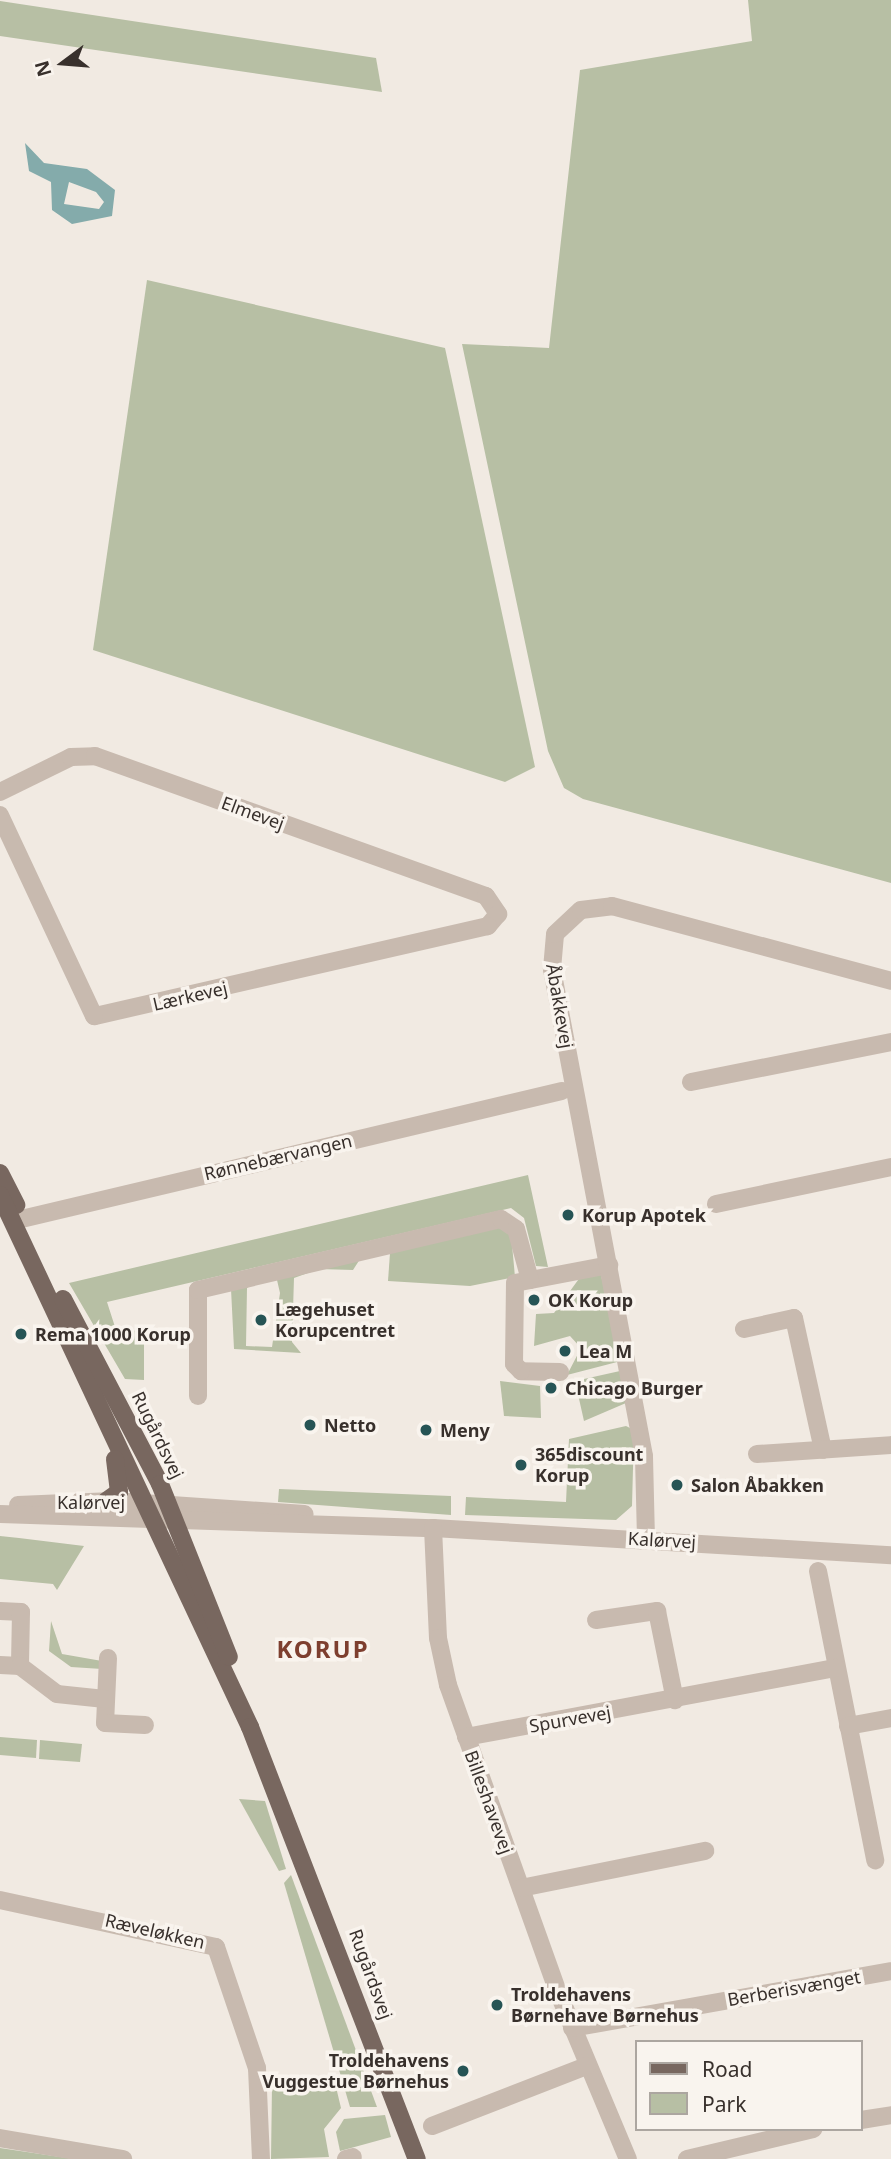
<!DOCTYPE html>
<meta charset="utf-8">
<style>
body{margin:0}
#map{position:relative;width:891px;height:2159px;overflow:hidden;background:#f1eae2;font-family:"Noto Sans",sans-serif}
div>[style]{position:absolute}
.green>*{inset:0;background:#b7bfa4}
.water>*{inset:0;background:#84abab}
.minor>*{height:18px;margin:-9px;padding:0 9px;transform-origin:9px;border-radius:9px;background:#c8baaf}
.major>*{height:18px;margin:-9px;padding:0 9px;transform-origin:9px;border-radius:9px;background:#78675f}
.dots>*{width:19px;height:19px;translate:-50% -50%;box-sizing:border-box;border:4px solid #f9f4ee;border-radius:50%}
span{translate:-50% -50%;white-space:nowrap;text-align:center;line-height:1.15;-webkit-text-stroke:7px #f9f4ee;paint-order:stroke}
.street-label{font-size:18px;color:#38302c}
.poi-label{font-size:18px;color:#38302c;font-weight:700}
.left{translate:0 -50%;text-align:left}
.right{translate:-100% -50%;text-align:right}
.district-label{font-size:24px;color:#7e3f2f;font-weight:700;letter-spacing:2px}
.legend{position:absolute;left:635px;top:2040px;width:228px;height:91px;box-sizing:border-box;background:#f9f4ee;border:2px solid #aca6a0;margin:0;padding:9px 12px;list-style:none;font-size:21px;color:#38302c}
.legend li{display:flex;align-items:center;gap:14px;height:35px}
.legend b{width:35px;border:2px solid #aca6a0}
.north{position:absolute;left:28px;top:28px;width:70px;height:70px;-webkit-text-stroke:5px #f9f4ee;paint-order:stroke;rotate:254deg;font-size:19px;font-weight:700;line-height:28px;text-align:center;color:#38302c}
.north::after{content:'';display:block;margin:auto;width:24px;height:32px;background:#38302c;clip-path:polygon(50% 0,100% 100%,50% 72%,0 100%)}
</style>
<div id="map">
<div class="green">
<div style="clip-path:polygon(748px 0,891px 0,891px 883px,583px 799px,564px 788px,548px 751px,462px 344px,549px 348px,580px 70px,752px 41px)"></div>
<div style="clip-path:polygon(0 1px,376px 58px,382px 92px,0 36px)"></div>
<div style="clip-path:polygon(147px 280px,445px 348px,535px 767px,505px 782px,93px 650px)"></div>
<div style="clip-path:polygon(528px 1175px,548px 1267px,536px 1266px,524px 1218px,511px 1208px,107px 1302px,116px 1330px,144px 1331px,144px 1380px,125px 1379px,69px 1283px)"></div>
<div style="clip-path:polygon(496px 1226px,511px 1234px,515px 1277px,470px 1286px,388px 1281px,390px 1253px)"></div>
<div style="clip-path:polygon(362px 1256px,353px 1270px,319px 1269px,294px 1278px,292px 1342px,301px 1353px,234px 1349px,231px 1289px,257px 1282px,247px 1288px,246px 1346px,272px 1347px,280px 1293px,277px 1280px,267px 1280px)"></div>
<div style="clip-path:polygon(601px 1275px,621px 1361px,567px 1375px,581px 1348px,570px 1336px,534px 1346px,536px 1314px,554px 1313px,581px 1276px)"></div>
<div style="clip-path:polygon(620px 1371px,626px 1403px,584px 1421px,575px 1381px)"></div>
<div style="clip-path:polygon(500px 1381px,540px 1386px,541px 1418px,504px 1416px)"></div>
<div style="clip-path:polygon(626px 1426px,634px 1430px,632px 1506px,616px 1520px,465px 1515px,466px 1497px,566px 1502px,569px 1439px)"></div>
<div style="clip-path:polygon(279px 1489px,451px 1496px,451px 1515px,278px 1502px)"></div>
<div style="clip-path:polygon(0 1536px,19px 1538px,84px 1546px,57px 1590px,53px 1584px,0 1579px)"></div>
<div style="clip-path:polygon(51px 1621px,62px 1654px,102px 1661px,102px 1669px,71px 1667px,49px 1651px)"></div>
<div style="clip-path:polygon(0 1737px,37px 1740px,36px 1758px,0 1755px)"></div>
<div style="clip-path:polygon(40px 1740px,82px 1744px,80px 1762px,39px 1759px)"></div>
<div style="clip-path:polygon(239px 1799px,265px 1801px,286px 1869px,279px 1871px)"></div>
<div style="clip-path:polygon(291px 1875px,377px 2107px,350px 2107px,284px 1883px)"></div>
<div style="clip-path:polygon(272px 2085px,336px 2087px,341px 2108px,324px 2129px,329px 2157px,271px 2159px)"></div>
<div style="clip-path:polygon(385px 2115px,391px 2137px,340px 2151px,336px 2132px,344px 2119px)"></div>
<div style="clip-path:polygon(0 2148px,74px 2159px,0 2159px)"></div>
</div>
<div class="water">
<div style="clip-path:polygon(evenodd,25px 143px,44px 163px,87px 169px,115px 190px,112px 216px,72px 224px,52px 210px,51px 182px,29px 171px,25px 143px,69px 182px,96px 192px,104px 202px,99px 209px,64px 204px,69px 182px)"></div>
</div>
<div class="minor">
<div style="left:0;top:792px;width:79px;rotate:-26.2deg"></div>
<div style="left:71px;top:757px;width:24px;rotate:-2deg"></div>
<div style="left:95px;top:756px;width:415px;rotate:19.7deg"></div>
<div style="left:486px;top:896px;width:22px;rotate:56deg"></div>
<div style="left:498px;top:914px;width:16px;rotate:130deg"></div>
<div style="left:488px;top:926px;width:404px;rotate:167.1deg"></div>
<div style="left:94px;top:1016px;width:222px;rotate:-115.1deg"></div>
<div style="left:691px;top:1082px;width:204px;rotate:-11.3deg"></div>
<div style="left:716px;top:1204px;width:179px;rotate:-11.9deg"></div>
<div style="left:13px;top:1221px;width:564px;rotate:-13.32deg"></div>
<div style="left:744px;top:1329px;width:51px;rotate:-12.4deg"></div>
<div style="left:794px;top:1318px;width:135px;rotate:77.6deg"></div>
<div style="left:560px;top:1372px;width:39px;rotate:-179deg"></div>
<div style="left:521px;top:1371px;width:10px;rotate:-135deg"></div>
<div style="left:514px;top:1364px;width:81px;rotate:-89.3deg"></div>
<div style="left:515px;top:1283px;width:96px;rotate:-10.8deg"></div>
<div style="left:198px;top:1396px;width:106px;rotate:-90deg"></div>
<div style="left:198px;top:1290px;width:311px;rotate:-13.2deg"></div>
<div style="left:501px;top:1219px;width:18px;rotate:34deg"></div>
<div style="left:516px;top:1229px;width:53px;rotate:74.6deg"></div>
<div style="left:757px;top:1454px;width:134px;rotate:-3.8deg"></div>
<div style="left:18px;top:1505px;width:95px;rotate:-2.4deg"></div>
<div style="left:113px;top:1501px;width:192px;rotate:3.9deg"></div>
<div style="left:0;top:1514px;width:433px;rotate:1.9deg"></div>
<div style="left:433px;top:1528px;width:459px;rotate:3.4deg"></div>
<div style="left:433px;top:1528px;width:110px;rotate:87.4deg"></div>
<div style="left:438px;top:1638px;width:48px;rotate:78deg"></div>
<div style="left:448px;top:1685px;width:326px;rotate:70.3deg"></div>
<div style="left:558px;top:1992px;width:181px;rotate:67.3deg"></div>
<div style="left:646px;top:1539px;width:83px;rotate:-91.4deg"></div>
<div style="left:644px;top:1456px;width:496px;rotate:-100.7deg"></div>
<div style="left:552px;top:969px;width:35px;rotate:-85deg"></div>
<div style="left:555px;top:934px;width:35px;rotate:-43deg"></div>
<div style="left:581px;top:910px;width:31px;rotate:-7deg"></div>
<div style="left:612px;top:906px;width:289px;rotate:15deg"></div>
<div style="left:818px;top:1571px;width:295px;rotate:78.8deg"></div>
<div style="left:0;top:1611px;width:21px;rotate:3deg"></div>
<div style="left:21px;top:1612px;width:54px;rotate:91.1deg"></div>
<div style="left:596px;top:1620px;width:62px;rotate:-8.4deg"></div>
<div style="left:657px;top:1611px;width:91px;rotate:78.6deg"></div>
<div style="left:108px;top:1658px;width:65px;rotate:92.6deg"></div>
<div style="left:105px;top:1723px;width:40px;rotate:2.9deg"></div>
<div style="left:0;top:1665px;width:20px;rotate:3deg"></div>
<div style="left:20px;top:1666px;width:46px;rotate:37.1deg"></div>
<div style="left:57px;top:1694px;width:48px;rotate:5.9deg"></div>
<div style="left:848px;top:1726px;width:44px;rotate:-10.5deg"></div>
<div style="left:466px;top:1737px;width:376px;rotate:-10.6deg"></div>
<div style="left:521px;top:1888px;width:188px;rotate:-11.4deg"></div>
<div style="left:0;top:1900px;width:221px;rotate:12.3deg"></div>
<div style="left:216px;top:1947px;width:128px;rotate:71.3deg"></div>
<div style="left:257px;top:2068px;width:91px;rotate:87.5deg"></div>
<div style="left:572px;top:2028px;width:324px;rotate:-10.1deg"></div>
<div style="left:861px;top:2120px;width:30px;rotate:-9deg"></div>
<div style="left:432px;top:2126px;width:166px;rotate:-21.2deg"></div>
<div style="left:0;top:2138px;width:125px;rotate:9.7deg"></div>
<div style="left:346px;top:2159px;width:7px;rotate:-16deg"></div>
<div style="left:687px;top:2159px;width:130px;rotate:-13.4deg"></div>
</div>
<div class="major">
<div style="left:0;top:1173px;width:36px;rotate:63deg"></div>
<div style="left:0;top:1195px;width:588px;rotate:64.83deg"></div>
<div style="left:250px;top:1727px;width:463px;rotate:68.9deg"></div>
<div style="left:63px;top:1299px;width:209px;rotate:62.3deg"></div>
<div style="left:160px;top:1484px;width:186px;rotate:68.3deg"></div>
<div style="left:106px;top:1501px;width:16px;rotate:-35deg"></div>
<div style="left:119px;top:1492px;width:33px;rotate:-97deg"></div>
</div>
<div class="dots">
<div style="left:568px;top:1215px;background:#265455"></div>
<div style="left:534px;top:1300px;background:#265455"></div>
<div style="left:261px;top:1320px;background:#265455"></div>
<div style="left:21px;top:1334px;background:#265455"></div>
<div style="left:565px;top:1351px;background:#265455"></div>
<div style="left:551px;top:1388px;background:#265455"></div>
<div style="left:310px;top:1425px;background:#265455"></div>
<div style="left:426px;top:1430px;background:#265455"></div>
<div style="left:521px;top:1465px;background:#265455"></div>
<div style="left:677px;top:1485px;background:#265455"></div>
<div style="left:497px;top:2005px;background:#265455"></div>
<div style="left:463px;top:2071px;background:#265455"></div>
</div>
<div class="street-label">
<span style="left:253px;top:813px;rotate:20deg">Elmevej</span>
<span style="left:190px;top:996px;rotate:-13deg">Lærkevej</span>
<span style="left:560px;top:1006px;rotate:80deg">Åbakkevej</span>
<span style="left:278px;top:1157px;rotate:-13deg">Rønnebærvangen</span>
<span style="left:158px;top:1435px;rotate:64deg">Rugårdsvej</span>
<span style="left:91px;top:1502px">Kalørvej</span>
<span style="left:662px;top:1540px;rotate:3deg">Kalørvej</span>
<span style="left:570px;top:1719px;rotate:-10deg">Spurvevej</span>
<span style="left:489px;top:1802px;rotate:70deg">Billeshavevej</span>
<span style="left:155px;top:1931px;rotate:13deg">Ræveløkken</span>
<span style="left:371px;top:1974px;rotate:70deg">Rugårdsvej</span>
<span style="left:794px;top:1988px;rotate:-10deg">Berberisvænget</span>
</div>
<div class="poi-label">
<span class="left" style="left:582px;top:1215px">Korup Apotek</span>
<span class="left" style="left:548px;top:1300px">OK Korup</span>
<span class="left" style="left:275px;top:1320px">Lægehuset<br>Korupcentret</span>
<span class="left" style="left:35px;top:1334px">Rema 1000 Korup</span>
<span class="left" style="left:579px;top:1351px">Lea M</span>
<span class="left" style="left:565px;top:1388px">Chicago Burger</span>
<span class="left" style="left:324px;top:1425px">Netto</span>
<span class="left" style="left:440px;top:1430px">Meny</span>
<span class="left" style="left:535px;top:1465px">365discount<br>Korup</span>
<span class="left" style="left:691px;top:1485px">Salon Åbakken</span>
<span class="left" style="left:511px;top:2005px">Troldehavens<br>Børnehave Børnehus</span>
<span class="right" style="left:449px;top:2071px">Troldehavens<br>Vuggestue Børnehus</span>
</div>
<div class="district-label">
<span style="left:323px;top:1649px">KORUP</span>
</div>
<ul class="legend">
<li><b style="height:9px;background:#78675f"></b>Road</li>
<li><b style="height:19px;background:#b7bfa4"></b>Park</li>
</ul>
<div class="north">N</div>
</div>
